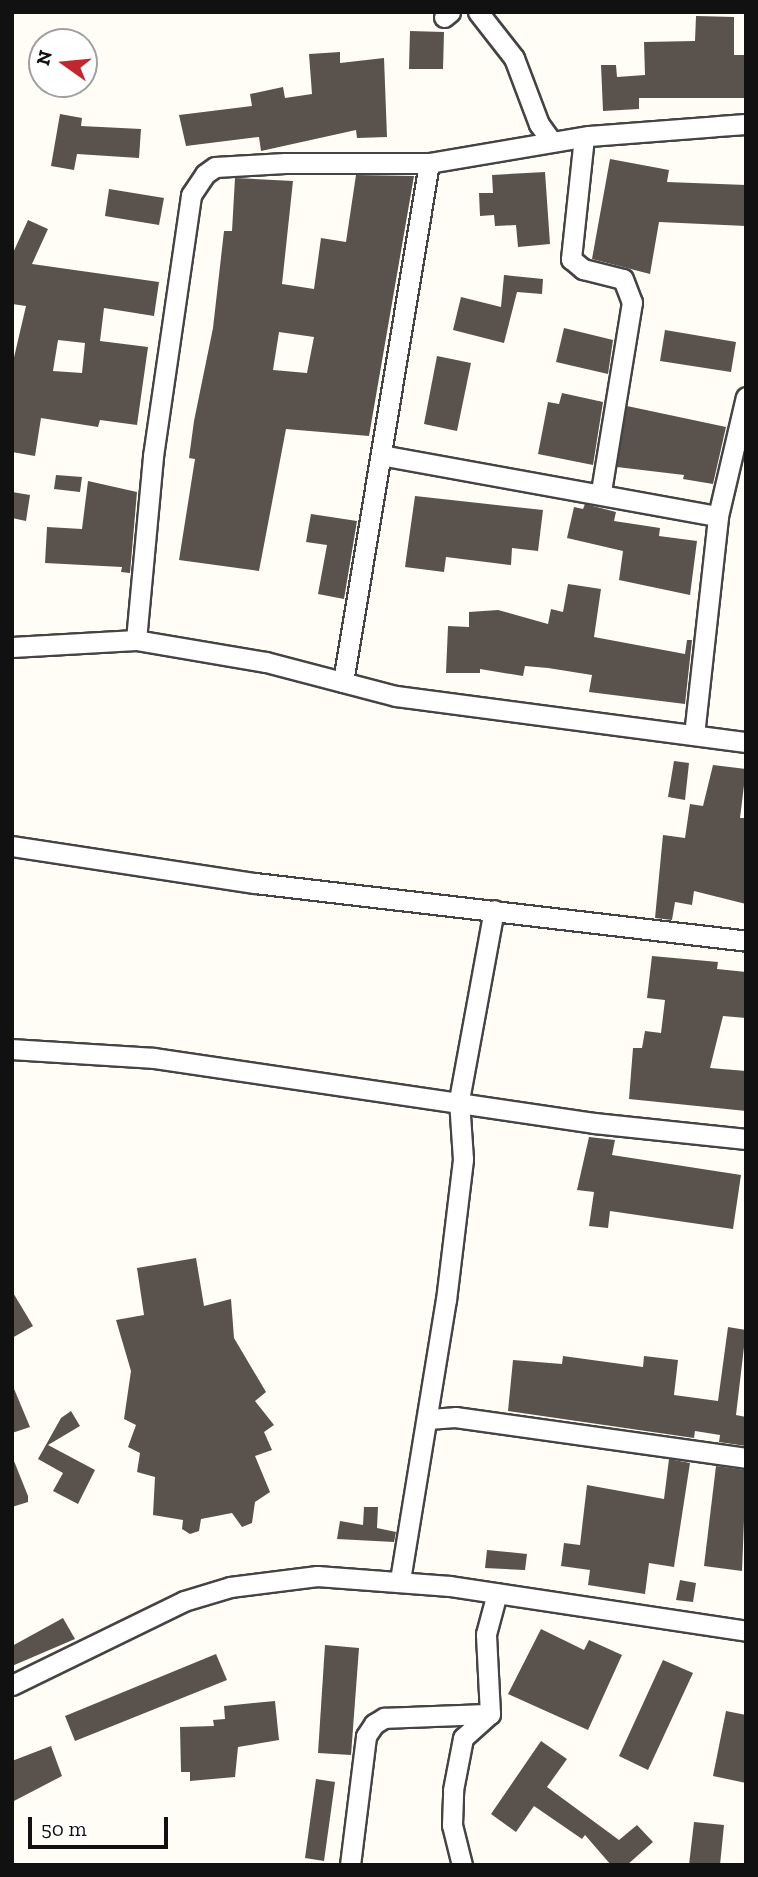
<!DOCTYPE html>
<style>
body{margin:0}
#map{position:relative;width:758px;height:1877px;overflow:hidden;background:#fffdf5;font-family:"Zilla Slab",serif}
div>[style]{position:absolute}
.building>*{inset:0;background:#5a524d}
.roads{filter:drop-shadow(2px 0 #444) drop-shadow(-2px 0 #444) drop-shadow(0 2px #444) drop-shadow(0 -2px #444)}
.minor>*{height:19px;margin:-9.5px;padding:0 9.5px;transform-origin:9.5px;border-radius:9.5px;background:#fff}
span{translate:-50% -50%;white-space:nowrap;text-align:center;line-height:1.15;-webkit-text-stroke:7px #fff;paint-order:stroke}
.frame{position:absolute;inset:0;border:14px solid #111;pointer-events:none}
.north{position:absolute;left:28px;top:28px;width:70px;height:70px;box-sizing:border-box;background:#fff;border:2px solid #a0a0a0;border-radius:50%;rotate:285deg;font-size:19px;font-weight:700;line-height:28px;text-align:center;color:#111}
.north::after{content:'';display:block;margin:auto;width:24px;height:32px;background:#c4262e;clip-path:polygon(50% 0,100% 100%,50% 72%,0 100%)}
.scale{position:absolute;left:28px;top:1817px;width:140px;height:32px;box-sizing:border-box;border:4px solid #111;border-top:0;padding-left:9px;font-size:21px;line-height:24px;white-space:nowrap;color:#111;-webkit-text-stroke:5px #fff;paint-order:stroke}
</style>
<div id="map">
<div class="building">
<div style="clip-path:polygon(696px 16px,734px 17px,734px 55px,746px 55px,746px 98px,639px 98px,639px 109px,603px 111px,601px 65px,616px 65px,617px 77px,645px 75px,644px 42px,695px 41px)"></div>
<div style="clip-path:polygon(410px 31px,444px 32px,443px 69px,409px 69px)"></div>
<div style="clip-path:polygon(340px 52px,340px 63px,384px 58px,387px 137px,357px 138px,356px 130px,261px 151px,259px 137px,186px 146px,179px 115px,252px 106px,250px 94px,283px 87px,285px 98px,312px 94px,309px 54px)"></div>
<div style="clip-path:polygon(60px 114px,82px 118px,81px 126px,141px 129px,139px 158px,77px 154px,74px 170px,51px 166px)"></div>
<div style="clip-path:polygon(610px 159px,669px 170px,667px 182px,746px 185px,746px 226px,659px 222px,650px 274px,592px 259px)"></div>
<div style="clip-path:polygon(545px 172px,550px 244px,518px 247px,516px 225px,495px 226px,494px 215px,480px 216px,479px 193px,493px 193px,492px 175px)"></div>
<div style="clip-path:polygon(evenodd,356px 175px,414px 176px,369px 436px,286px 429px,259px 571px,179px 560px,195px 459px,189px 458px,194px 421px,213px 328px,224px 231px,232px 231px,235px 178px,293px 181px,282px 284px,314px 289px,321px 238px,346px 242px,356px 175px,279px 332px,314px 337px,307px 373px,273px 370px,279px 332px)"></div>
<div style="clip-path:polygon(109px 189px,164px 198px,159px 225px,105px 216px)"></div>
<div style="clip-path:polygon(evenodd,28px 220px,48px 229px,32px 264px,159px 282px,154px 316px,104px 308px,100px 341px,148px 347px,137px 425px,100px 420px,98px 427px,41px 418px,35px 456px,12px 452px,12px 366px,26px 306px,12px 304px,12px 255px,28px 220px,58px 340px,85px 343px,82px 373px,53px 371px,58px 340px)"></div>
<div style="clip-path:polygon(504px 275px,543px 279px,542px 294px,517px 292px,504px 343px,453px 330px,461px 297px,501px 307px)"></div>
<div style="clip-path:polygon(564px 328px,613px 340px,608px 374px,556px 362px)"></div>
<div style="clip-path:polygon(665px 330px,736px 342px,731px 372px,660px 361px)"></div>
<div style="clip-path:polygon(437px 356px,471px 363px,457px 431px,424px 424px)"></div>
<div style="clip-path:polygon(562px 393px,603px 402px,593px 465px,538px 454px,548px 402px,559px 404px)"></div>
<div style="clip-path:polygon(627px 406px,726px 427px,713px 484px,683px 479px,684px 475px,617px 467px)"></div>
<div style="clip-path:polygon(56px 475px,82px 477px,80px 492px,54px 489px)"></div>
<div style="clip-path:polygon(88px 481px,137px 492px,130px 573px,121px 572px,122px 567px,45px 563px,47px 527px,82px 529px)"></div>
<div style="clip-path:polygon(12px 492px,30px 495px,26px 521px,12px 518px)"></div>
<div style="clip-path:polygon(415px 496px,543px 510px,538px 551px,512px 548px,511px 565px,446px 557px,444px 572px,405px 567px)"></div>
<div style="clip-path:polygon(585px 504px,616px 512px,614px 521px,660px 528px,659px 536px,697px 541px,690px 595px,619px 580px,623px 551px,567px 538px,574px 507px,583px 509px)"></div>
<div style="clip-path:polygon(311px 514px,357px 521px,344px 599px,318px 594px,327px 545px,306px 542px)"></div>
<div style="clip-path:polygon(568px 584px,601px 589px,594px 637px,685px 654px,687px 640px,692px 640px,685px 704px,589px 692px,592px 675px,548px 668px,525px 666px,523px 676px,480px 669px,480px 673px,446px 673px,448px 626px,469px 627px,469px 612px,498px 610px,548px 624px,551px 609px,563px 612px)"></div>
<div style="clip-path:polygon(674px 761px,689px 763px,685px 800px,668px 797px)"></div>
<div style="clip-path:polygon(713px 765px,746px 769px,740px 818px,746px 818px,746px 904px,694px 891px,692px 905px,675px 902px,672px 920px,655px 918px,663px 835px,685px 838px,690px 804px,703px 806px)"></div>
<div style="clip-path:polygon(652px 956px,718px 962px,717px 969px,746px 972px,746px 1018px,723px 1016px,710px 1068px,746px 1071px,746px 1111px,629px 1099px,633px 1048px,642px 1048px,645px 1031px,661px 1033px,665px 1000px,647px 998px)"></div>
<div style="clip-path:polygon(589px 1137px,615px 1140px,612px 1155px,741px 1175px,733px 1229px,610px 1211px,608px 1228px,589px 1226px,594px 1192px,577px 1190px)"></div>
<div style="clip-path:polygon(196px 1258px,204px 1306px,231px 1299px,234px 1338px,266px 1392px,255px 1401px,274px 1425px,264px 1432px,272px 1450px,255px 1456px,270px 1492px,255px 1502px,252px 1523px,242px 1527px,232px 1513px,201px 1519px,199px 1531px,190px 1534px,182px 1529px,183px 1520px,153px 1515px,155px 1477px,137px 1472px,140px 1453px,128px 1447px,136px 1425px,124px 1419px,131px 1371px,116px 1320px,144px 1315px,137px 1268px)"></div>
<div style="clip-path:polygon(12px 1291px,33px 1326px,12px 1338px)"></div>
<div style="clip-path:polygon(728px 1327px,746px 1330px,736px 1415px,746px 1417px,746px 1446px,719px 1442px,720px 1435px,695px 1431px,694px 1438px,508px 1411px,513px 1360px,562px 1364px,563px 1356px,643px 1367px,644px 1356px,678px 1360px,674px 1395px,718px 1401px)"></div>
<div style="clip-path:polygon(12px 1384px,30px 1427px,12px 1433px)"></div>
<div style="clip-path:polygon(71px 1411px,80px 1426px,48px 1445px,95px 1470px,78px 1504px,53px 1491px,63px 1473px,38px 1459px,61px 1418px)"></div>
<div style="clip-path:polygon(12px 1456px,28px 1496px,28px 1502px,12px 1507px)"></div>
<div style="clip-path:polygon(669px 1459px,690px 1463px,674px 1567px,649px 1563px,645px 1594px,588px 1585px,590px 1570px,561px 1566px,564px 1543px,580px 1545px,587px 1485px,664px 1499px)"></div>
<div style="clip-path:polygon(716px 1466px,746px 1470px,742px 1571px,704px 1566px)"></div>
<div style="clip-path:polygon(364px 1507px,378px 1507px,377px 1528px,396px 1532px,394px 1542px,337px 1539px,340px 1521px,363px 1525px)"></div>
<div style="clip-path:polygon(487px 1550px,527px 1554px,525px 1570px,485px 1568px)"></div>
<div style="clip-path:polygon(680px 1580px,696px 1583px,693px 1602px,676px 1600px)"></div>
<div style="clip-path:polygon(63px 1618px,75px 1639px,12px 1666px,12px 1646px)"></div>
<div style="clip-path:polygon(541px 1629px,584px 1650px,589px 1640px,622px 1655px,588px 1730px,508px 1694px)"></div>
<div style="clip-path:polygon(325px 1645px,359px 1648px,351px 1755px,318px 1753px)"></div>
<div style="clip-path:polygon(216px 1654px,227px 1680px,75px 1741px,65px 1716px)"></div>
<div style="clip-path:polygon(663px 1660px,693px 1673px,648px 1770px,619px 1756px)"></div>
<div style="clip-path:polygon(275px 1701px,279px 1740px,238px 1747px,235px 1777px,190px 1781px,190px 1772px,181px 1772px,180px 1727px,214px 1726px,213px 1720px,225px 1719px,224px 1706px)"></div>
<div style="clip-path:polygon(726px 1711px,746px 1715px,746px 1783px,713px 1776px)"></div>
<div style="clip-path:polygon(541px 1741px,567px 1759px,547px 1787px,619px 1840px,637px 1825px,653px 1842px,627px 1865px,611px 1865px,585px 1835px,582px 1839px,534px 1806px,516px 1832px,491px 1814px)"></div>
<div style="clip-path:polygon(51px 1746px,62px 1776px,12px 1802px,12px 1761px)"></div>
<div style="clip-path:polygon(316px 1779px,335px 1782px,324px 1861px,305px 1858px)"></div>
<div style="clip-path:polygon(694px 1822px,724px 1825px,720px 1865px,689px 1865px)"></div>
</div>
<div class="roads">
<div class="minor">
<div style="left:478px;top:12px;width:58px;rotate:52deg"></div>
<div style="left:514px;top:58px;width:71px;rotate:69.3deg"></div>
<div style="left:539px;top:124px;width:22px;rotate:54deg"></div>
<div style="left:444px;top:17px;width:8px;rotate:-40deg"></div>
<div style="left:584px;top:137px;width:123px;rotate:96.1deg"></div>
<div style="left:571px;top:259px;width:16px;rotate:40deg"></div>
<div style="left:583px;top:269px;width:41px;rotate:14deg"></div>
<div style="left:623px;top:279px;width:25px;rotate:69deg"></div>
<div style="left:632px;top:302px;width:192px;rotate:99.3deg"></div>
<div style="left:381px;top:455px;width:342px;rotate:10.3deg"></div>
<div style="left:136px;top:640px;width:185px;rotate:-84.7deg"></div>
<div style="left:153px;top:456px;width:264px;rotate:-81.7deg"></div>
<div style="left:191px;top:195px;width:25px;rotate:-56deg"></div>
<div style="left:205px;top:174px;width:12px;rotate:-35deg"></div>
<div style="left:215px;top:167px;width:70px;rotate:-3.3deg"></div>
<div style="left:285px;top:163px;width:144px"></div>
<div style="left:429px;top:163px;width:162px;rotate:-9.6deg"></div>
<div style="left:589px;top:136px;width:157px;rotate:-4.4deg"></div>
<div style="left:12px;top:647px;width:124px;rotate:-3.2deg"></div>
<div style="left:136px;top:640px;width:132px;rotate:9.6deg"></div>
<div style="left:266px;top:662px;width:134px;rotate:14.7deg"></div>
<div style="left:396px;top:696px;width:353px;rotate:7.5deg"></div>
<div style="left:343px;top:682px;width:526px;rotate:-80.59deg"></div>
<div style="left:694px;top:735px;width:220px;rotate:-83.7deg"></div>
<div style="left:718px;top:516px;width:122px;rotate:-76.8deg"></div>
<div style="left:12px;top:846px;width:246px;rotate:8.7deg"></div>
<div style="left:255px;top:883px;width:494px;rotate:6.7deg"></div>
<div style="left:12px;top:1049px;width:142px;rotate:3.6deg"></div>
<div style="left:154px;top:1058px;width:445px;rotate:8.4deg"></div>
<div style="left:594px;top:1123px;width:153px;rotate:6deg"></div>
<div style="left:428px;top:1419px;width:27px;rotate:-4deg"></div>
<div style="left:455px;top:1417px;width:294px;rotate:8deg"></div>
<div style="left:400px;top:1580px;width:284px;rotate:-80.7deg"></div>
<div style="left:446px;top:1300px;width:142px;rotate:-83.1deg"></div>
<div style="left:463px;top:1159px;width:59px;rotate:-93.9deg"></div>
<div style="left:459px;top:1100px;width:193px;rotate:-79.6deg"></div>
<div style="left:12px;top:1685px;width:191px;rotate:-26deg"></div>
<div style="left:184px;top:1601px;width:48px;rotate:-16.9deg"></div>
<div style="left:230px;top:1587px;width:88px;rotate:-7.2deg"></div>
<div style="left:317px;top:1576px;width:133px;rotate:4.3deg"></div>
<div style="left:450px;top:1586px;width:299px;rotate:8.6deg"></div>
<div style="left:350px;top:1865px;width:130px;rotate:-82.9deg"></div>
<div style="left:366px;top:1736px;width:14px;rotate:-56deg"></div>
<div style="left:374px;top:1724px;width:12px;rotate:-31deg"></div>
<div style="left:384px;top:1718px;width:106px;rotate:-2.2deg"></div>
<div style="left:462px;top:1865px;width:41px;rotate:-104deg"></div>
<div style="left:452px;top:1825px;width:35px;rotate:-88deg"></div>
<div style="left:453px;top:1790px;width:53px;rotate:-79.1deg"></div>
<div style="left:463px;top:1738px;width:36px;rotate:-42deg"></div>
<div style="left:490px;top:1714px;width:80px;rotate:-92.9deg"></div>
<div style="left:486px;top:1634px;width:42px;rotate:-75deg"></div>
</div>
</div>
<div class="frame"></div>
<div class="north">N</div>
<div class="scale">50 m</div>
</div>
